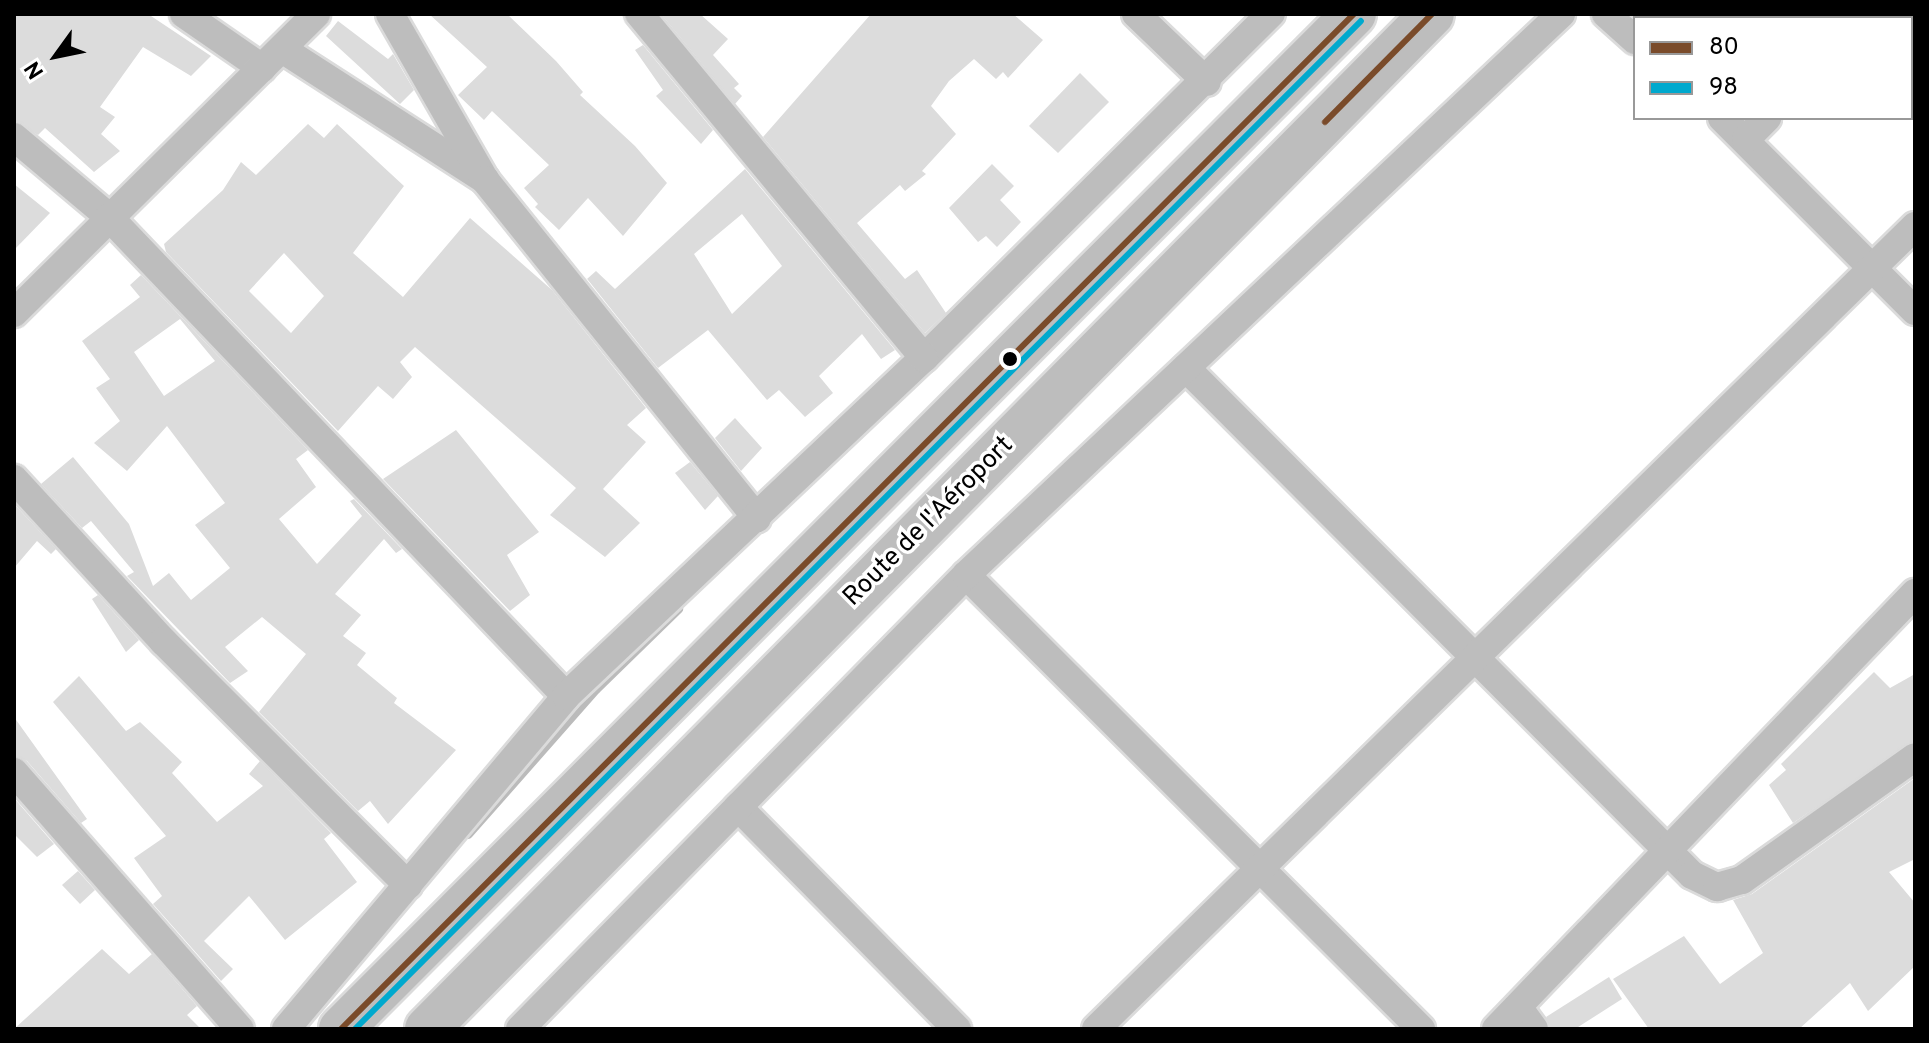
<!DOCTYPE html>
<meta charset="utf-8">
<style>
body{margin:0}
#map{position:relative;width:1929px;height:1043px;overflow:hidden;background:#fff;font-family:Overpass,sans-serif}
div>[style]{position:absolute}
.stream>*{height:10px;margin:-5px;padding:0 5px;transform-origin:5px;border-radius:5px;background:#bbb}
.building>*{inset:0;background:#dcdcdc}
.roads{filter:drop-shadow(2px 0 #dbdbdb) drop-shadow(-2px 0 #dbdbdb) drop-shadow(0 2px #dbdbdb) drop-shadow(0 -2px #dbdbdb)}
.street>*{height:28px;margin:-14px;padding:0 14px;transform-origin:14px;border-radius:14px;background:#bdbdbd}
.highway>*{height:44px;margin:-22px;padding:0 22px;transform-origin:22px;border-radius:22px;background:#bdbdbd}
.bus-1>*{height:6px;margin:-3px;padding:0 3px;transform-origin:3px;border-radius:3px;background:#7a4b2a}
.bus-2>*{height:6px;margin:-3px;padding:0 3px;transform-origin:3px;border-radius:3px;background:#00a9ce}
.dots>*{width:22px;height:22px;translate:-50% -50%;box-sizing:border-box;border:4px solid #fff;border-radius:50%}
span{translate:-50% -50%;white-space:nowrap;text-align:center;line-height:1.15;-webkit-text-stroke:7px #fff;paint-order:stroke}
.street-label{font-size:26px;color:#000}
.frame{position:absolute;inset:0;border:16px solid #000;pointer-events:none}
.legend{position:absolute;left:1633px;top:16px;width:280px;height:104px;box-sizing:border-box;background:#fff;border:2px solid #999;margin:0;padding:10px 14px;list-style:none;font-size:24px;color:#000}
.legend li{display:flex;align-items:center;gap:16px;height:40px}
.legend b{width:40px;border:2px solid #999}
.north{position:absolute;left:16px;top:16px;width:80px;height:80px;-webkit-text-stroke:6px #fff;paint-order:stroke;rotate:237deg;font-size:22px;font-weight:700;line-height:32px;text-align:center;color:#000}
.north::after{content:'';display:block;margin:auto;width:28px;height:36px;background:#000;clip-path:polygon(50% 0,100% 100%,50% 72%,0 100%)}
</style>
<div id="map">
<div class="stream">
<div style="left:468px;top:834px;width:193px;rotate:-48.6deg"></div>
<div style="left:596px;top:689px;width:115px;rotate:-44.3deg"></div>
</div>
<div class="building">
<div style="clip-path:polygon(14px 14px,148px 14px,211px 56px,191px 76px,143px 47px,100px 107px,115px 117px,101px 134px,120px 151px,94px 172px,45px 128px,38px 135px,14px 120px)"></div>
<div style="clip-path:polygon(429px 14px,507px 14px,556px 61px,583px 92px,580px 95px,635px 146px,667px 183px,623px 236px,588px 198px,559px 230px,535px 207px,538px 204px,524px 188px,549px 165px,492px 111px,484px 120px,458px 95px,487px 67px)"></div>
<div style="clip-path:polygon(661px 14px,700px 14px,728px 39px,713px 55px,739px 84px,734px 88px,742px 96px,735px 104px)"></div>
<div style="clip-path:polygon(871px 14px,1013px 14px,1043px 40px,1008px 78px,1003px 72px,996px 79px,974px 59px,949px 81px,931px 106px,956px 134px,922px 171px,926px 174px,905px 191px,900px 185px,857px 223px,905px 279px,917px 270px,946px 313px,925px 333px,763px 137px)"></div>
<div style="clip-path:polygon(338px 21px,388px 59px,393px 54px,414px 90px,400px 104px,326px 36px)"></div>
<div style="clip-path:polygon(643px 45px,713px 130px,701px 144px,656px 96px,663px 90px,635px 50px)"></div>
<div style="clip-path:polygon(1080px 73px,1109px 102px,1058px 153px,1029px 126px)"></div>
<div style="clip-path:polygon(evenodd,308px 124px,324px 138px,337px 124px,404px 186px,353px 253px,403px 297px,470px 218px,552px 290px,646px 408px,627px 425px,646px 442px,603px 489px,640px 523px,605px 557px,550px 515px,576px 488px,415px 347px,400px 362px,412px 377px,393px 399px,378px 386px,338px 431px,166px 252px,164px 244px,223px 190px,241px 162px,256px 175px,308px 124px,284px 253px,324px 296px,291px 333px,249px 291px,284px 253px)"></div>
<div style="clip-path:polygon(992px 164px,1014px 186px,1000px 200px,1021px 222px,997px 247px,986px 236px,978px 242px,949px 208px)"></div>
<div style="clip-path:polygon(evenodd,745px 169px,895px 350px,881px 359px,862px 334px,819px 376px,833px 393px,805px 417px,779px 390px,767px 400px,708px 330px,658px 368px,584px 275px,587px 279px,596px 271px,615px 289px,745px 169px,742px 214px,782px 266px,732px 314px,694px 254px,742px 214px)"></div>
<div style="clip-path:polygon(14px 184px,50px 213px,14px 250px)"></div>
<div style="clip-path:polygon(evenodd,141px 275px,308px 450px,296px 459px,316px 487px,279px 519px,317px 564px,362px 516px,350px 501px,354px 499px,402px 549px,396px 553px,384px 539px,335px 594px,361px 615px,343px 636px,366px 653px,357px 665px,397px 698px,394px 703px,456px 750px,388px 824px,370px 801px,358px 811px,259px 712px,306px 654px,262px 617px,225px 647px,248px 671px,230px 683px,127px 576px,134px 572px,91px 521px,82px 528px,41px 484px,73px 457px,129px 524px,153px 586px,169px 573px,191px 600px,230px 568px,195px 525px,225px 503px,167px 426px,127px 471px,94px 443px,120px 421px,96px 388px,110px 379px,82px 341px,140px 297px,130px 285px,141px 275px,180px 319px,215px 361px,164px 396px,134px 352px,180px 319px)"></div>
<div style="clip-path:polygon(735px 418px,762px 448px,741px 471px,715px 438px)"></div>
<div style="clip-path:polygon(456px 430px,539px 532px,507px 555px,530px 595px,510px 611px,383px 479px)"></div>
<div style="clip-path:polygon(690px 462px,718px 496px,705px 510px,675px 473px)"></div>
<div style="clip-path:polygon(16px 506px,56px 549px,51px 554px,37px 541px,14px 568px)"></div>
<div style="clip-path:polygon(98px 595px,139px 640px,126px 652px,92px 599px)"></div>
<div style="clip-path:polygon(1874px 672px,1890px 688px,1915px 674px,1915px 740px,1793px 823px,1769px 785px,1786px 770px,1781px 764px)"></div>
<div style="clip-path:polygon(79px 676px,126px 731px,140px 722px,182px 762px,172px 773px,217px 822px,263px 786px,249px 774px,260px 761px,331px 833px,324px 839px,357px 882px,285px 940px,249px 896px,204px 941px,233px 969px,221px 981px,153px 904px,162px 896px,134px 858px,166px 836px,53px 702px)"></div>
<div style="clip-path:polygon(14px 717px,87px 819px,81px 823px,27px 761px,14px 755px)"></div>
<div style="clip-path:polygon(1915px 778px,1915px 859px,1889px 872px,1915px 903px,1915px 966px,1868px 1011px,1850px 983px,1799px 1029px,1649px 1029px,1613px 979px,1684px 936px,1720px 984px,1763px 953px,1733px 900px,1752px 894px)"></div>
<div style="clip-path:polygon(14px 798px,54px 844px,37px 857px,14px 834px)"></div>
<div style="clip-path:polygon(78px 871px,95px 890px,80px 904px,62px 885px)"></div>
<div style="clip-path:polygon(102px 949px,129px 974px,152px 954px,197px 1006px,187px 1015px,201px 1029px,14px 1029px)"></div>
<div style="clip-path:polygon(1609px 977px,1622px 999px,1575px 1029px,1551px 1029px,1546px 1017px)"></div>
</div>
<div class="roads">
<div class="street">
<div style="left:184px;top:14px;width:95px;rotate:34.7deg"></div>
<div style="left:1136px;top:14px;width:98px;rotate:43.8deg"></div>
<div style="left:1606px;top:14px;width:39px;rotate:42deg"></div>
<div style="left:1865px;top:18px;width:6px;rotate:-45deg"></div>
<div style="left:282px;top:49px;width:242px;rotate:32.8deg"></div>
<div style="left:485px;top:180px;width:191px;rotate:-119.8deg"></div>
<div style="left:1722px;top:118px;width:273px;rotate:45deg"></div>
<div style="left:14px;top:137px;width:124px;rotate:40.1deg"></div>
<div style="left:109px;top:217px;width:662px;rotate:46.35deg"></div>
<div style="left:1746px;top:139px;width:30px;rotate:-45deg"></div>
<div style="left:485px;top:180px;width:434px;rotate:51.2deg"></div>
<div style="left:14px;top:313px;width:425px;rotate:-44.7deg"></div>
<div style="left:924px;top:358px;width:489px;rotate:-44.8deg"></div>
<div style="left:1186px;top:368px;width:716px;rotate:45.06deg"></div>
<div style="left:1692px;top:875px;width:28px;rotate:26deg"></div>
<div style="left:1717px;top:887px;width:26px;rotate:-16deg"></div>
<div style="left:1742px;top:880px;width:212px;rotate:-35.4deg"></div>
<div style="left:14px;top:479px;width:220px;rotate:47.4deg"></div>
<div style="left:163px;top:641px;width:346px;rotate:44.9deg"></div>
<div style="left:966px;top:575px;width:643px;rotate:44.94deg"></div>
<div style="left:14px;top:772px;width:342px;rotate:48.7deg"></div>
<div style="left:738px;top:807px;width:312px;rotate:45.4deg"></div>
<div style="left:1518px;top:1007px;width:27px;rotate:54deg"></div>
<div style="left:286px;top:1029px;width:435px;rotate:-49.9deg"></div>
<div style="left:566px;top:696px;width:492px;rotate:-43.4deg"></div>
<div style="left:924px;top:358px;width:447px;rotate:-129.6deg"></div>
<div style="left:520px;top:1029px;width:636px;rotate:-45.51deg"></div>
<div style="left:966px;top:575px;width:818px;rotate:-43.32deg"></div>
<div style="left:1096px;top:1029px;width:1147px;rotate:-44.43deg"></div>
<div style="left:1496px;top:1029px;width:605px;rotate:-46.14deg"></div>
</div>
<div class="highway">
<div style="left:341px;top:1029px;width:1434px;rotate:-45.06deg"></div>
<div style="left:427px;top:1029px;width:1428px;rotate:-45.28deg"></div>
</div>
</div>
<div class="bus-1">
<div style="left:1325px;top:122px;width:152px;rotate:-45.3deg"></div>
<div style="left:341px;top:1029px;width:1434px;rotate:-45.06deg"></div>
</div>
<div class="bus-2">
<div style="left:355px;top:1029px;width:1424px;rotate:-45.06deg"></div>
</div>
<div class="dots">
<div style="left:1010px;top:359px;background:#000"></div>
</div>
<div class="street-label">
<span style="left:929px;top:522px;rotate:-45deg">Route de l'Aéroport</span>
</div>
<div class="frame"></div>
<ul class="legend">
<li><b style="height:10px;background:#7a4b2a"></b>80</li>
<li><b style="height:10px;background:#00a9ce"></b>98</li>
</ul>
<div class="north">N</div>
</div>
